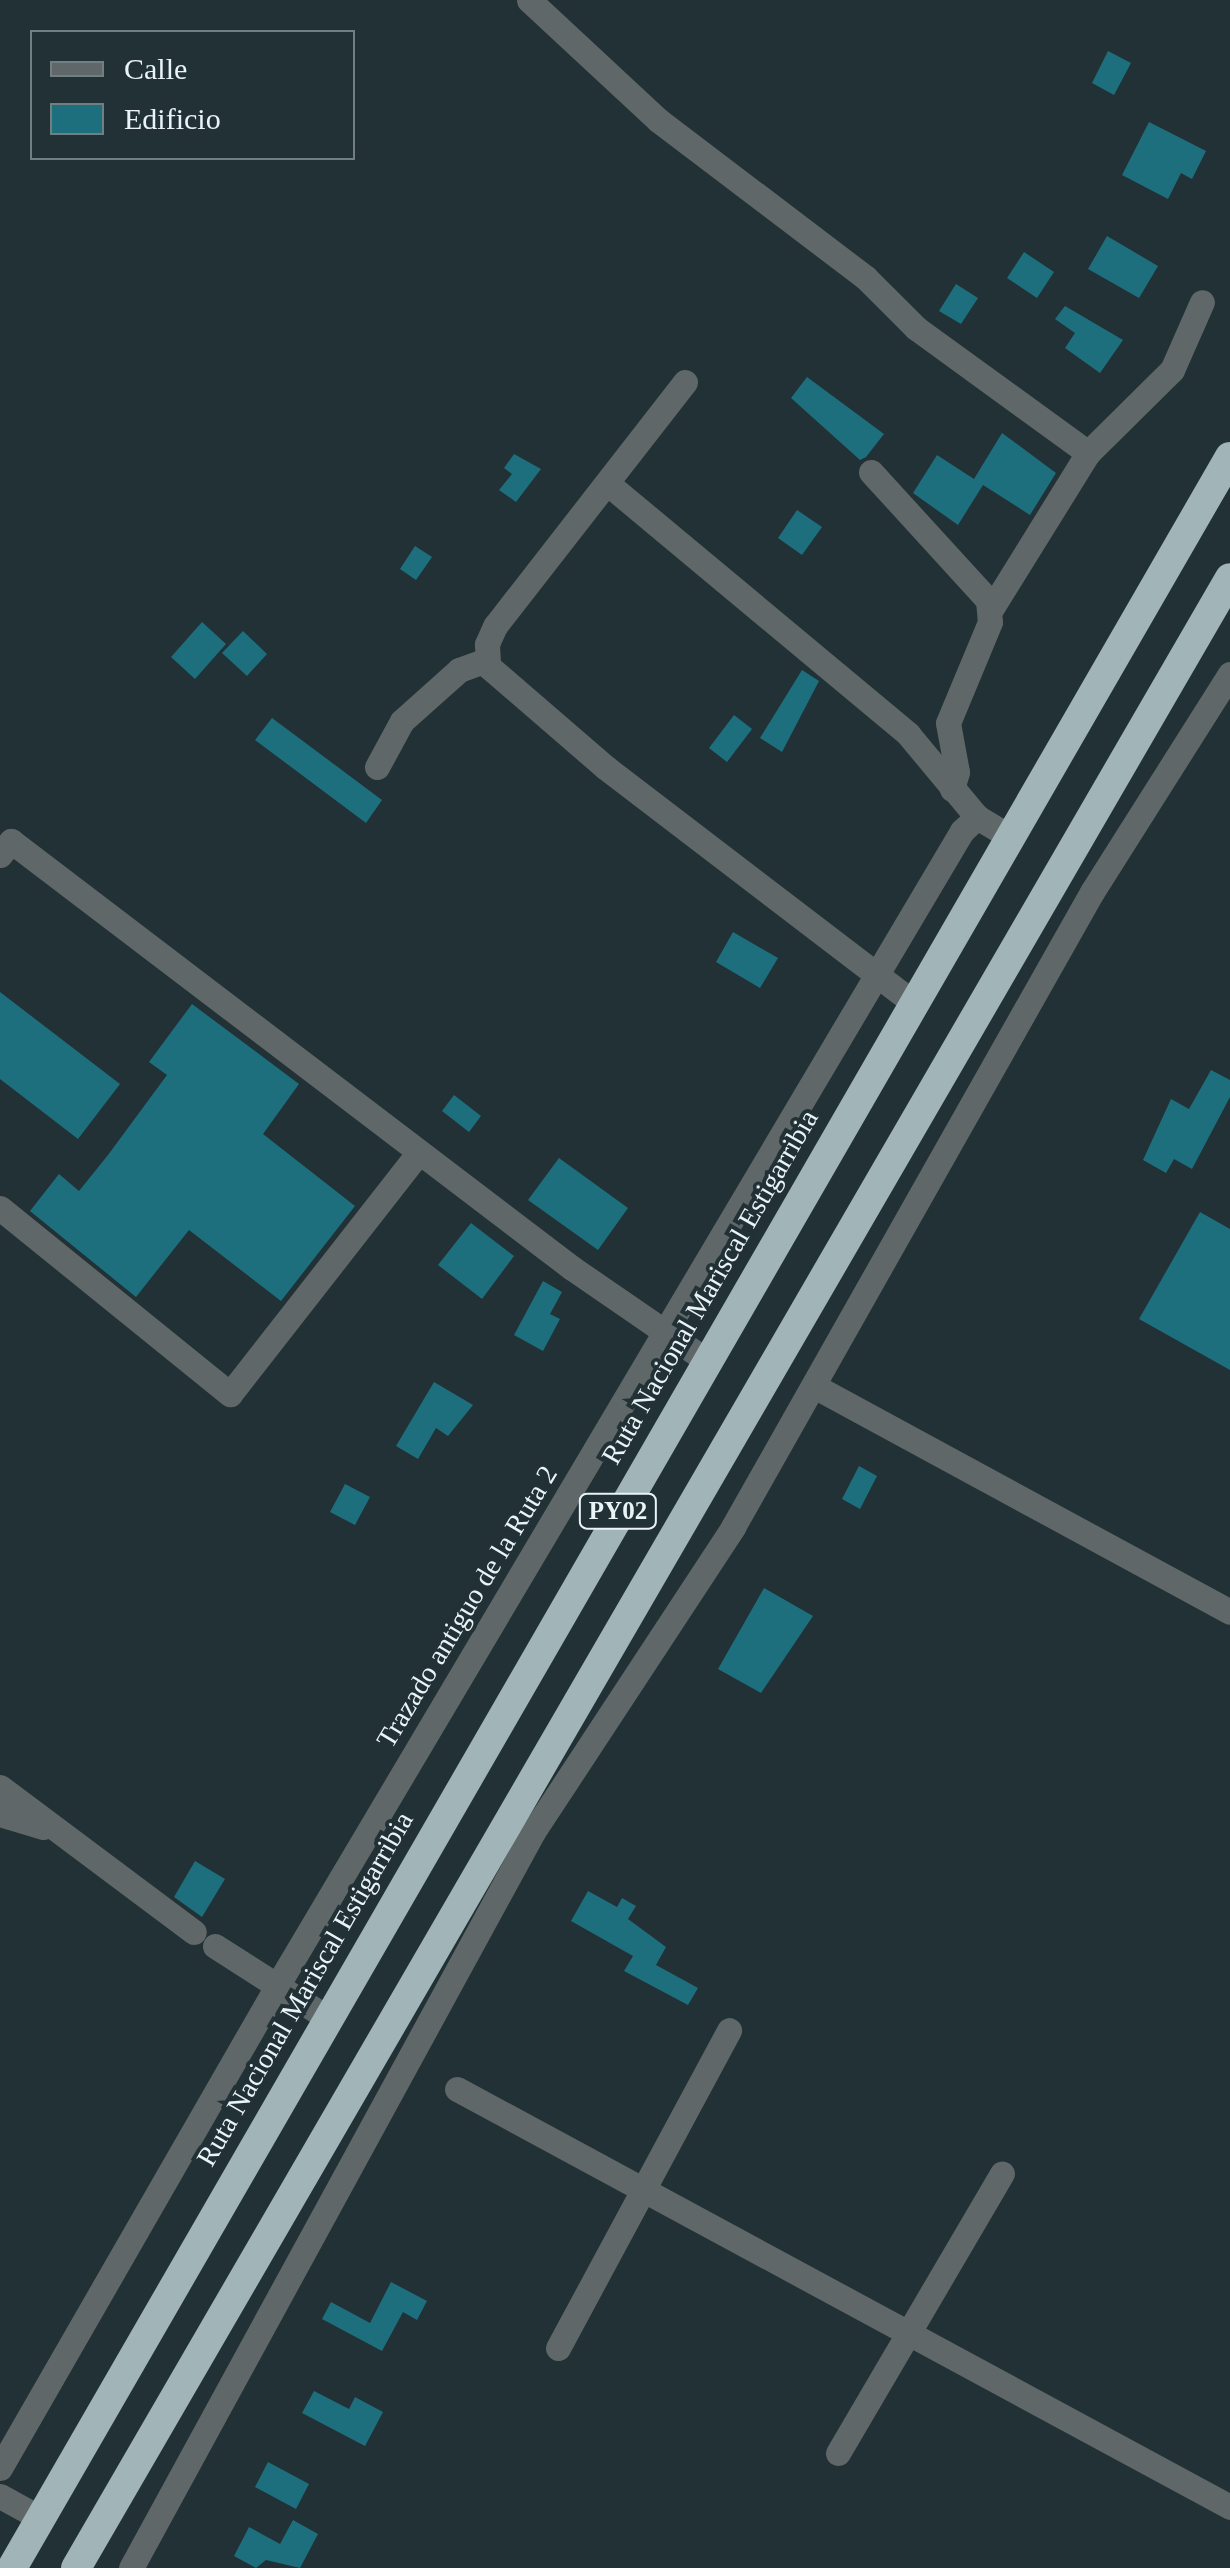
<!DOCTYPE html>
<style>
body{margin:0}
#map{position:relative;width:1230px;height:2568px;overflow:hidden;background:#213135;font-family:Georgia,serif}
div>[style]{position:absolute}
.building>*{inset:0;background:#1e6f7e}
.minor>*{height:25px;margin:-12.5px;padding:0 12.5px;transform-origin:12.5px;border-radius:12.5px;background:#5f6768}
.highway>*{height:30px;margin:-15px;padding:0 15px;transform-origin:15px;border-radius:15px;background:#a1b4b8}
span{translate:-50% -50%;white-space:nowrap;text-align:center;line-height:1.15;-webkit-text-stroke:8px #213135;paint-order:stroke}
.shield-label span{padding:2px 8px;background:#213135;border:2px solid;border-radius:8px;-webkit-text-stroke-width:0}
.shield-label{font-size:25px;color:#eaf4f7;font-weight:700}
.street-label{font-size:28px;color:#eaf4f7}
.legend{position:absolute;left:30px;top:30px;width:325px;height:130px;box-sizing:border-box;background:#213135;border:2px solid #717f83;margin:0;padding:12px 18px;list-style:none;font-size:30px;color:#eaf4f7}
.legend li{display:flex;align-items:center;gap:20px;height:50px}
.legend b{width:50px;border:2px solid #717f83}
</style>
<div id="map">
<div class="building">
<div style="clip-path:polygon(1108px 51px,1131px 63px,1114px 95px,1092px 83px)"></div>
<div style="clip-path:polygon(1149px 122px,1206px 151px,1192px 179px,1181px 173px,1168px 199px,1122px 175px)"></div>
<div style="clip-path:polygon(1107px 236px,1158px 266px,1139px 298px,1088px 269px)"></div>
<div style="clip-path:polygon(1024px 252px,1054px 272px,1037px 298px,1007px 278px)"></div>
<div style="clip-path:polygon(956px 284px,978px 298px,961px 324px,939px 311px)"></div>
<div style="clip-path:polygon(1065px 306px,1123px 340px,1100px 373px,1065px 348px,1075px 333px,1055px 319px)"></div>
<div style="clip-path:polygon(807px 377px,884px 434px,866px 457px,860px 460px,791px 398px)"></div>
<div style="clip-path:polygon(1002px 433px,1056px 473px,1030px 515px,983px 485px,958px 525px,913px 493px,937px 455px,974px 479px)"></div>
<div style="clip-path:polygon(514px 454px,541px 469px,516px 502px,499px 490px,512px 474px,504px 468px)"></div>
<div style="clip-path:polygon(797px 510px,822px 527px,802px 555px,778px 538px)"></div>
<div style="clip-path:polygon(415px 546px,432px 557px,416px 580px,400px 569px)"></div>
<div style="clip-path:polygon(202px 622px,226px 644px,195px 679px,171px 657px)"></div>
<div style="clip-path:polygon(243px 631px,267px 654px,247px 676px,222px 653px)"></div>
<div style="clip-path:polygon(802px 670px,819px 681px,782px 752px,760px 738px)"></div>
<div style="clip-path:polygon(734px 715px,752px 729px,727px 762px,709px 748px)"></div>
<div style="clip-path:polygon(272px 718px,382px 800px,366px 823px,255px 740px)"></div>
<div style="clip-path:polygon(733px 932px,778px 958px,760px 988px,716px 962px)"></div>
<div style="clip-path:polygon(0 992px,120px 1084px,78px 1139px,0 1079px)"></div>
<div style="clip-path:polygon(192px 1004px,299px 1084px,263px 1134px,355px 1206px,281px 1301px,189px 1230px,136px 1297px,30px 1211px,59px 1174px,79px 1191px,108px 1155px,167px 1075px,149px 1062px)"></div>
<div style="clip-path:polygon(1211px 1070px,1230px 1080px,1230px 1097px,1192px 1169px,1174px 1159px,1166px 1173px,1143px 1160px,1171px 1099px,1189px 1109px)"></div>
<div style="clip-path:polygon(454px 1095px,481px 1116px,469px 1132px,442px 1111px)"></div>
<div style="clip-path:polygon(559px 1158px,628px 1208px,598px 1250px,528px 1200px)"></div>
<div style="clip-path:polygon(1200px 1212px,1230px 1229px,1230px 1370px,1139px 1319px)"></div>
<div style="clip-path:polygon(471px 1223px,514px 1256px,482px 1299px,438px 1265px)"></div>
<div style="clip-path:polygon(543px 1281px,562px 1292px,550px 1314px,560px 1319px,543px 1351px,514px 1335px)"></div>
<div style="clip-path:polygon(434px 1382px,473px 1405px,448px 1436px,436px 1428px,418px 1459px,396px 1446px)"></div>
<div style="clip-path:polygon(859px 1466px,877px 1476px,860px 1509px,842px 1499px)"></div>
<div style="clip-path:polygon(345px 1484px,370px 1497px,355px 1525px,330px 1512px)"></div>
<div style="clip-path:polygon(764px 1588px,813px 1616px,761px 1693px,718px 1669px)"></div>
<div style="clip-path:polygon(195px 1861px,225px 1879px,202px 1917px,174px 1897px)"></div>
<div style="clip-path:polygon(588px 1891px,617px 1907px,622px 1898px,636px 1906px,628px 1919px,666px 1947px,656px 1965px,698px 1988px,688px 2005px,624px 1971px,633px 1956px,571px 1921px)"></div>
<div style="clip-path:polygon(391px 2282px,427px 2301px,417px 2320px,403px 2312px,382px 2351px,322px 2319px,331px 2302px,370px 2323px)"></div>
<div style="clip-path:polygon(314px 2391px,349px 2409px,355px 2397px,383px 2412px,365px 2446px,302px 2413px)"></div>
<div style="clip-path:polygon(268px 2462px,309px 2484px,296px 2509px,255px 2487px)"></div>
<div style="clip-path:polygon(293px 2520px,318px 2534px,300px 2568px,266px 2560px,256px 2568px,234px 2556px,249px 2527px,280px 2544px)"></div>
</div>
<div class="minor">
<div style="left:529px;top:0;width:176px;rotate:42.9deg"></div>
<div style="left:658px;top:120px;width:261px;rotate:37.2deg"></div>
<div style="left:866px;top:278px;width:71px;rotate:45deg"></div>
<div style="left:916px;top:328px;width:213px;rotate:36deg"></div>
<div style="left:685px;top:382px;width:309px;rotate:127.9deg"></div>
<div style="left:495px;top:626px;width:20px;rotate:114deg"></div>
<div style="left:487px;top:644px;width:22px;rotate:87deg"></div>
<div style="left:488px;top:666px;width:155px;rotate:40.8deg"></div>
<div style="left:605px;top:767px;width:387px;rotate:37.4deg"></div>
<div style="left:871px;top:472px;width:173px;rotate:47.6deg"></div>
<div style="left:988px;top:600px;width:22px;rotate:85deg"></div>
<div style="left:990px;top:622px;width:109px;rotate:112.6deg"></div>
<div style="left:948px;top:723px;width:50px;rotate:79.6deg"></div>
<div style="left:957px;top:772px;width:18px;rotate:106deg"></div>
<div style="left:607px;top:483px;width:392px;rotate:39.8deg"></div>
<div style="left:908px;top:734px;width:108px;rotate:50.3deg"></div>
<div style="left:990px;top:611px;width:186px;rotate:-58.2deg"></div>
<div style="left:1088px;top:453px;width:118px;rotate:-44.7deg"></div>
<div style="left:1172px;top:370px;width:74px;rotate:-66.2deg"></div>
<div style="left:377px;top:767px;width:52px;rotate:-61.5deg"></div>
<div style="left:402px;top:721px;width:76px;rotate:-41.8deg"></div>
<div style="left:459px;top:670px;width:30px;rotate:-20deg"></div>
<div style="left:0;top:855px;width:18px;rotate:-52deg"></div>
<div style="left:11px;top:841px;width:705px;rotate:37.28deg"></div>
<div style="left:572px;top:1268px;width:163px;rotate:34.5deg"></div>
<div style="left:0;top:1208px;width:296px;rotate:39deg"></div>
<div style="left:230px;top:1394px;width:306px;rotate:-52deg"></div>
<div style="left:814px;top:1386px;width:473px;rotate:28.5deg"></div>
<div style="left:0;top:1787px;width:242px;rotate:36.8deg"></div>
<div style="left:0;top:1814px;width:45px;rotate:16.8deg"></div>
<div style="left:215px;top:1946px;width:132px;rotate:32.6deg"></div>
<div style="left:457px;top:2089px;width:879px;rotate:28.4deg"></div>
<div style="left:558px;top:2348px;width:361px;rotate:-61.7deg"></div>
<div style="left:838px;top:2453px;width:324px;rotate:-59.6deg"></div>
<div style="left:0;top:2468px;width:556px;rotate:-60.11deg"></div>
<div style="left:277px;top:1986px;width:1343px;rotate:-59.33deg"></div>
<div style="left:962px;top:831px;width:21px;rotate:-43deg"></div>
<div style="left:977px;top:817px;width:37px;rotate:31deg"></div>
<div style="left:0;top:2496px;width:46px;rotate:28.8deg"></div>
<div style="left:131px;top:2568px;width:839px;rotate:-61.36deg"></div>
<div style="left:533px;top:1832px;width:365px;rotate:-56.7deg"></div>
<div style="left:733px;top:1527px;width:729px;rotate:-60.52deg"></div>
<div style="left:1092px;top:892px;width:258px;rotate:-57.7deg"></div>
</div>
<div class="highway">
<div style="left:12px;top:2568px;width:2437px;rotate:-60.02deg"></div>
<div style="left:76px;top:2568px;width:2300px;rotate:-59.89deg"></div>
</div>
<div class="shield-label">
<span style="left:618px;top:1511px">PY02</span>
</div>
<div class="street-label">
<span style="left:710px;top:1287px;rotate:-60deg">Ruta Nacional Mariscal Estigarribia</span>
<span style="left:467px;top:1607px;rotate:-59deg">Trazado antiguo de la Ruta 2</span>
<span style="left:305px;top:1989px;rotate:-60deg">Ruta Nacional Mariscal Estigarribia</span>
</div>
<ul class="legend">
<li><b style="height:12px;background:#5f6768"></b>Calle</li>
<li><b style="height:28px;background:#1e6f7e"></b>Edificio</li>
</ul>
</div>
